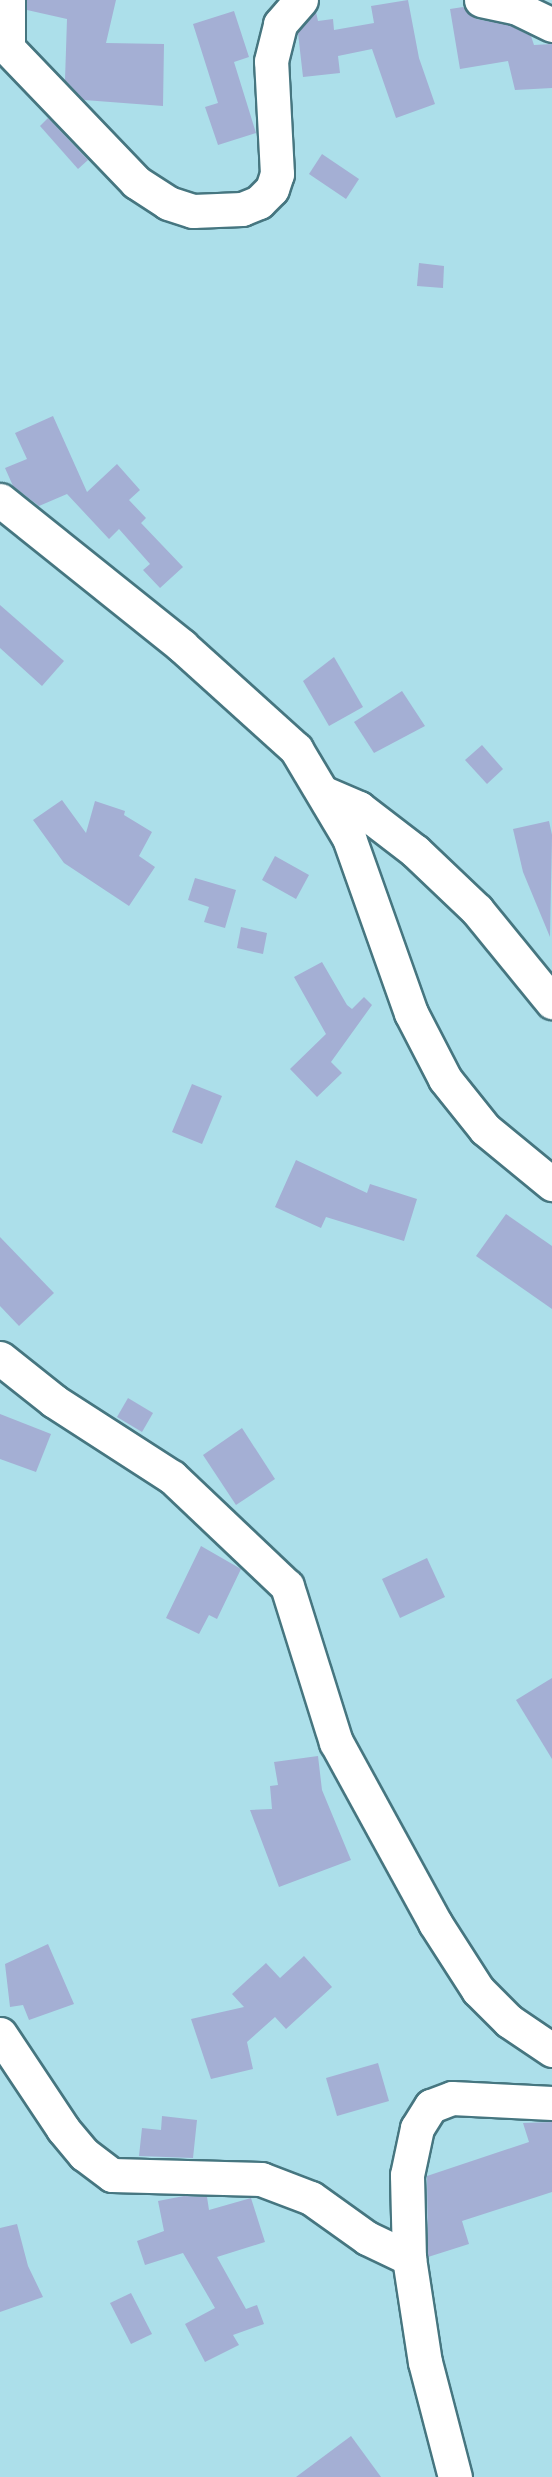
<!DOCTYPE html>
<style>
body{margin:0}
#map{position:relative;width:552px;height:2477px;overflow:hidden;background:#acdfea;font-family:"Asap Condensed",sans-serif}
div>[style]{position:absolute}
.building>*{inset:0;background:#a4afd4}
.roads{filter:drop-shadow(2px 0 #467680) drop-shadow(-2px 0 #467680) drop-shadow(0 2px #467680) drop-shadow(0 -2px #467680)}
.minor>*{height:33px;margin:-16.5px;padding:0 16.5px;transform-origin:16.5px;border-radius:16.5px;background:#fff}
span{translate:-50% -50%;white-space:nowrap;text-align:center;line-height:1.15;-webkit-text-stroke:5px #e6faff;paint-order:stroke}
</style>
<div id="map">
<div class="building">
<div style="clip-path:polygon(27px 0,116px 0,106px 43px,164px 44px,163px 106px,84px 100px,65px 80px,67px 19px,27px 10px)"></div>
<div style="clip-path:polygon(408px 0,419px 58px,435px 104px,396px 118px,372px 49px,338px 56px,340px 73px,303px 77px,298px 33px,316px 12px,318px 21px,333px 19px,334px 30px,374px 23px,371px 6px)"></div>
<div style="clip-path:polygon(463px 7px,476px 19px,509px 25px,531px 36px,534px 45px,552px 44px,552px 88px,515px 90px,508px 61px,460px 69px,450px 9px)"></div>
<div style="clip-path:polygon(234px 11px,249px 57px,234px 62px,256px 133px,218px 145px,205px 107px,218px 103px,193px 24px)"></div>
<div style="clip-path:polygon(48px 118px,88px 160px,78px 169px,40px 126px)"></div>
<div style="clip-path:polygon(322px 154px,359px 179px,346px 199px,309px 174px)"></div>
<div style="clip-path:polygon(419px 263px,444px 266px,443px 288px,417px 286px)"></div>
<div style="clip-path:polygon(53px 416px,87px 492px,117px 464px,140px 490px,129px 500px,146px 518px,141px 523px,183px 567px,160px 588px,143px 570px,150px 564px,119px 529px,109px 539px,67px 494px,39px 506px,13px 486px,5px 468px,27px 459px,15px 433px)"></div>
<div style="clip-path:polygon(0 605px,64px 661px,42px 686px,0 648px)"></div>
<div style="clip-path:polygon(334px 657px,363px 707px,329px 726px,303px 681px)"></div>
<div style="clip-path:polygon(402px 691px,425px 726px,374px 753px,354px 722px)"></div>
<div style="clip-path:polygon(482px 745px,503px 769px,487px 784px,465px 760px)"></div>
<div style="clip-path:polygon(62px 800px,86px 833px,95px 801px,125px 811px,124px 815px,152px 832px,139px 856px,155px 867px,129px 906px,64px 863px,33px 820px)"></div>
<div style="clip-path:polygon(549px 821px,552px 835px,550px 937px,523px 872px,513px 829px)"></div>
<div style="clip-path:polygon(275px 856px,309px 875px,296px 899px,262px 880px)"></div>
<div style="clip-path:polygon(195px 878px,236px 890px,225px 928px,204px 922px,209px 907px,188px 900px)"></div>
<div style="clip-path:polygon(241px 927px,267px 933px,263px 954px,237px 948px)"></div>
<div style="clip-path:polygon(322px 962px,347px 1005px,352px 1009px,364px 997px,372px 1005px,331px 1062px,342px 1073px,317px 1097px,290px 1069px,326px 1034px,294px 977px)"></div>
<div style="clip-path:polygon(192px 1084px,222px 1096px,202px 1144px,172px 1132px)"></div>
<div style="clip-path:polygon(296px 1160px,367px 1193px,370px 1184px,417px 1199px,404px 1241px,326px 1217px,321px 1228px,275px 1207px)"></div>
<div style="clip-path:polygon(506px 1214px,552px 1246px,552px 1309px,476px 1256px)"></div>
<div style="clip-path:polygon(0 1237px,54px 1293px,19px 1326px,0 1306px)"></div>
<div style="clip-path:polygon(128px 1398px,153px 1413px,142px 1432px,117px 1417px)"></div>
<div style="clip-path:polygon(0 1414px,51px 1434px,36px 1472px,0 1459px)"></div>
<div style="clip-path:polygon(242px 1428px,275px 1479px,236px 1505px,203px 1455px)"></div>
<div style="clip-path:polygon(201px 1546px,241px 1569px,217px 1619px,209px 1615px,199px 1634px,166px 1618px)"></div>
<div style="clip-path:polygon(427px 1558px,445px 1597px,400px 1618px,382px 1579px)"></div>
<div style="clip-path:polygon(552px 1678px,552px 1759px,516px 1700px)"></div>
<div style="clip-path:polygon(318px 1756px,322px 1790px,351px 1860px,279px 1887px,250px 1810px,272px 1809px,270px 1786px,278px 1785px,274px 1762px)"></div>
<div style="clip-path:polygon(48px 1944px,74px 2004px,29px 2020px,23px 2005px,10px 2007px,5px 1964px)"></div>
<div style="clip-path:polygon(304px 1956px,332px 1987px,286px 2029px,275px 2017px,247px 2042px,253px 2069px,211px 2079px,191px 2019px,244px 2007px,232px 1994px,266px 1963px,280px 1978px)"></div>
<div style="clip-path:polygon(378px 2063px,389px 2101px,337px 2116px,326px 2078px)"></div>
<div style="clip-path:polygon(162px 2116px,197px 2120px,193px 2158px,139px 2156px,142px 2128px,161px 2130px)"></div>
<div style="clip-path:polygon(552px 2122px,552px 2192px,462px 2221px,469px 2244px,428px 2257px,427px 2176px,529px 2142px,523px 2123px)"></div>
<div style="clip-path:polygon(184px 2196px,207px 2197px,209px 2210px,251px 2198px,265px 2242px,217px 2257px,246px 2309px,257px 2305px,264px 2324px,233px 2335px,239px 2345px,205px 2362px,185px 2324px,215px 2308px,183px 2253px,145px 2265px,137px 2241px,164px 2231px,158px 2201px)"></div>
<div style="clip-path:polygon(17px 2224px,28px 2266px,43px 2297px,0 2312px,0 2228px)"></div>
<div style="clip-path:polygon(131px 2293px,152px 2334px,131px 2344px,110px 2303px)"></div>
<div style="clip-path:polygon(351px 2436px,381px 2477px,296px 2477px)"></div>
</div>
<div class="roads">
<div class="minor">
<div style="left:8px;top:0;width:49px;rotate:90deg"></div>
<div style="left:481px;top:0;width:35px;rotate:12deg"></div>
<div style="left:515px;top:7px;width:41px;rotate:25.9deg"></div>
<div style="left:0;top:40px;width:197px;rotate:46.2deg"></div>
<div style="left:136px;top:182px;width:38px;rotate:33deg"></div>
<div style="left:168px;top:203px;width:26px;rotate:18deg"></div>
<div style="left:193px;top:211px;width:49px;rotate:-2.3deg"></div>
<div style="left:242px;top:209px;width:18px;rotate:-22deg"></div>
<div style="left:259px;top:202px;width:18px;rotate:-45deg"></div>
<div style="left:272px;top:189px;width:16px;rotate:-72deg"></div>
<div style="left:277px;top:174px;width:113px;rotate:-93deg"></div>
<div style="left:271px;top:61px;width:38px;rotate:-76deg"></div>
<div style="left:280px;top:24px;width:32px;rotate:-49deg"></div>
<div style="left:0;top:500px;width:233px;rotate:38.7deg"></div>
<div style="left:182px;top:646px;width:154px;rotate:42.1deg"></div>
<div style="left:296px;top:749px;width:104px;rotate:59.2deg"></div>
<div style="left:349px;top:838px;width:186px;rotate:70.5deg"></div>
<div style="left:411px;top:1013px;width:74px;rotate:62.7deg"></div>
<div style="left:445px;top:1079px;width:64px;rotate:51.3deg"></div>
<div style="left:485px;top:1129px;width:87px;rotate:39.4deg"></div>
<div style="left:324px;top:793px;width:38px;rotate:23deg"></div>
<div style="left:359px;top:808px;width:71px;rotate:37.5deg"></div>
<div style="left:415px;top:851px;width:86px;rotate:43.6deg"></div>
<div style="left:477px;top:910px;width:119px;rotate:50.8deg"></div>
<div style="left:0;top:1358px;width:69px;rotate:38.5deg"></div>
<div style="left:54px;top:1401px;width:140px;rotate:32.8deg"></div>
<div style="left:172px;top:1477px;width:158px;rotate:43.5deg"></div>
<div style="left:287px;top:1586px;width:164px;rotate:72.6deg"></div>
<div style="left:336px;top:1742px;width:206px;rotate:61.3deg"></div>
<div style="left:435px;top:1923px;width:80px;rotate:57.3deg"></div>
<div style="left:478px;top:1990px;width:44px;rotate:45deg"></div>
<div style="left:509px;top:2021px;width:52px;rotate:34deg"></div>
<div style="left:0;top:2034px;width:114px;rotate:56.4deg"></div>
<div style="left:63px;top:2129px;width:33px;rotate:50deg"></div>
<div style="left:84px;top:2154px;width:35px;rotate:37deg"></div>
<div style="left:112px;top:2175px;width:149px;rotate:1.5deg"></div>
<div style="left:261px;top:2179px;width:53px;rotate:20.8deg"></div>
<div style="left:311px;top:2198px;width:69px;rotate:35.5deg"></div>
<div style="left:367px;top:2238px;width:47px;rotate:25.5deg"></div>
<div style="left:409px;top:2258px;width:83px;rotate:-91.4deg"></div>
<div style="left:407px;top:2175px;width:48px;rotate:-78deg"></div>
<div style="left:417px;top:2128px;width:26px;rotate:-58deg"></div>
<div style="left:431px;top:2106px;width:22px;rotate:-21deg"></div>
<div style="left:452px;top:2098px;width:100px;rotate:2.9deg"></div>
<div style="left:409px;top:2258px;width:105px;rotate:81.3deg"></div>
<div style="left:425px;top:2362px;width:119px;rotate:75.4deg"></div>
</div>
</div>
</div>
